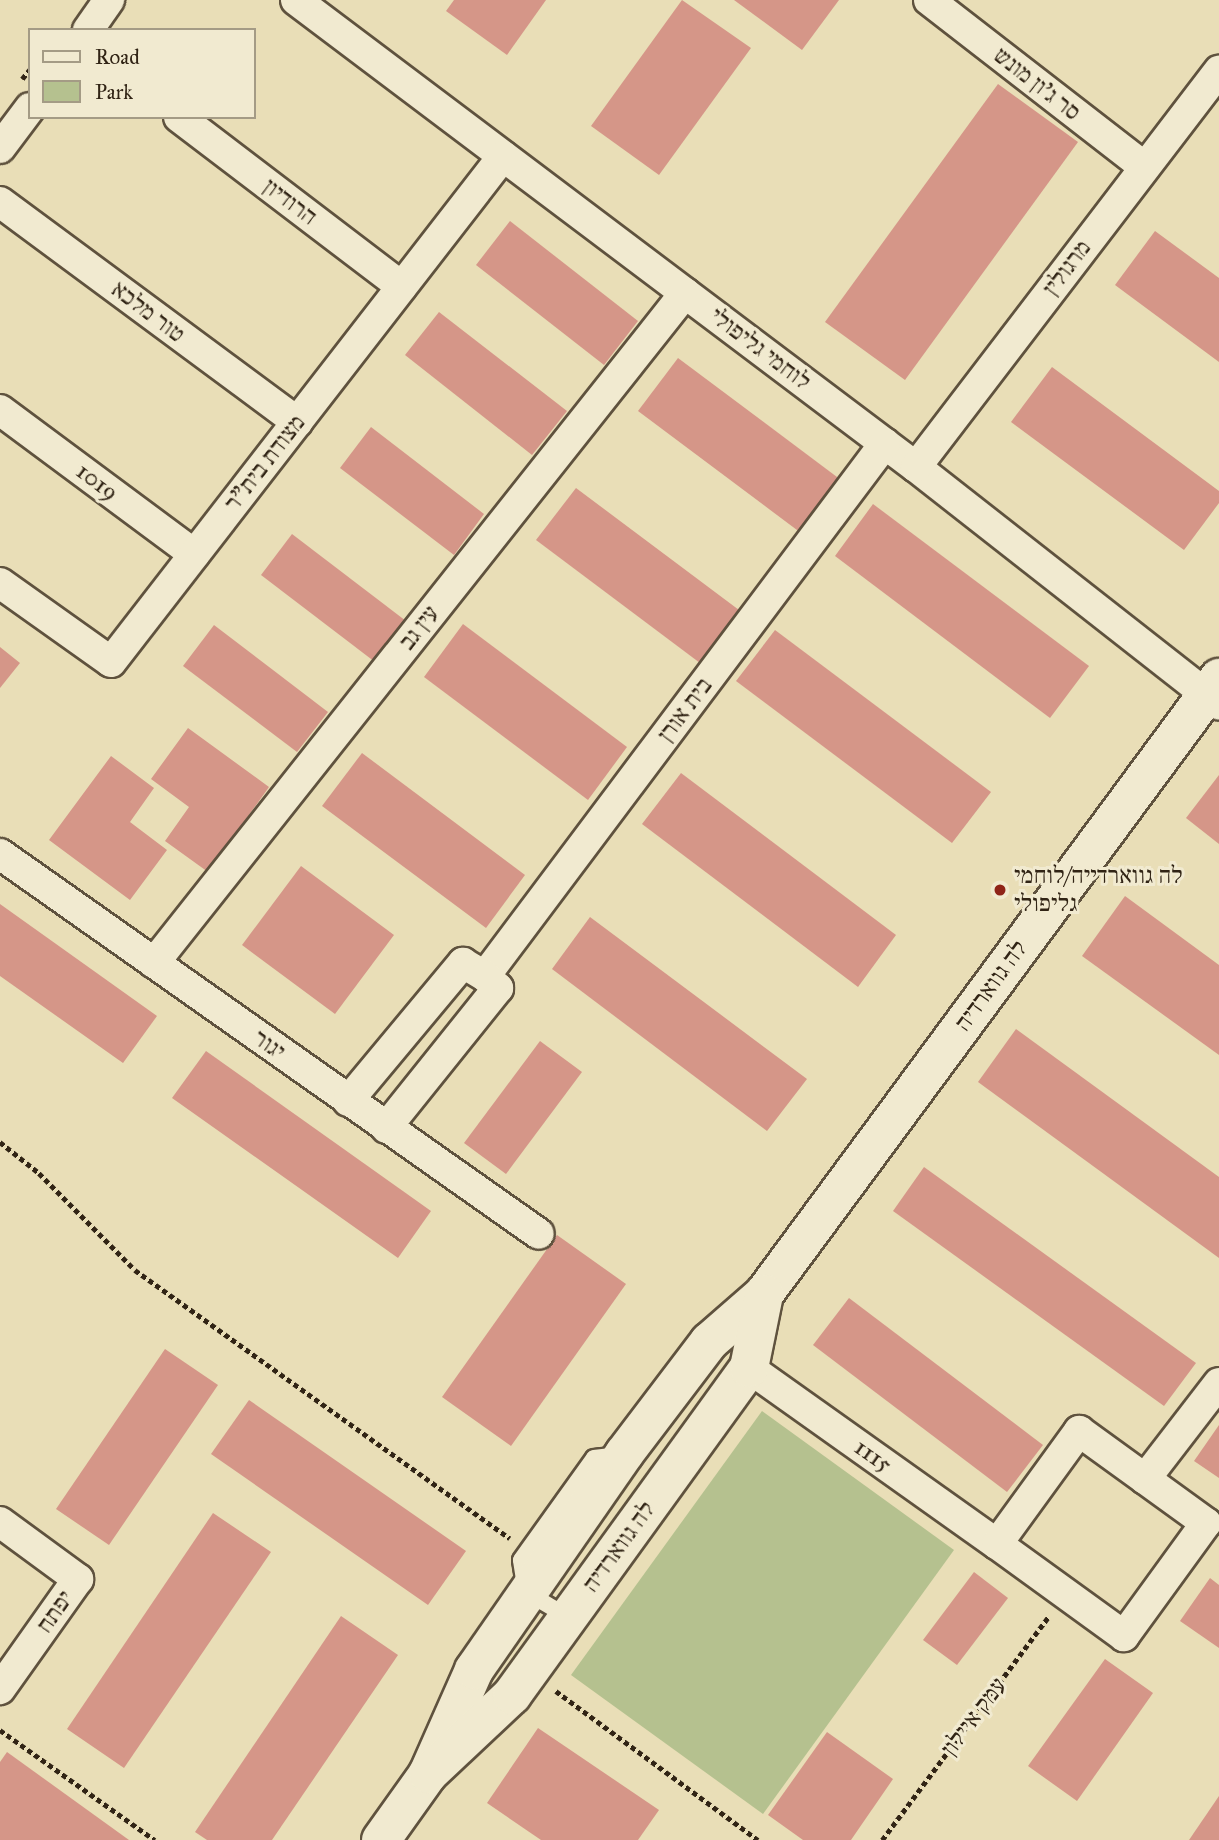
<!DOCTYPE html>
<meta charset="utf-8">
<style>
body{margin:0}
#map{position:relative;width:1219px;height:1840px;overflow:hidden;background:#e9deb7;font-family:"IM FELL Great Primer","Frank Ruhl Libre",serif}
div>[style]{position:absolute}
.green>*{inset:0;background:#b5c18f}
.building>*{inset:0;background:#d59688}
.path>*{height:4.5px;margin-top:-2.25px;transform-origin:0;background:repeating-linear-gradient(90deg,#312415 0 5px,transparent 0 8.5px)}
.roads{filter:drop-shadow(2px 0 #5f523e) drop-shadow(-2px 0 #5f523e) drop-shadow(0 2px #5f523e) drop-shadow(0 -2px #5f523e)}
.service>*{height:16px;margin:-8px;padding:0 8px;transform-origin:8px;border-radius:8px;background:#f1ead0}
.minor>*{height:30px;margin:-15px;padding:0 15px;transform-origin:15px;border-radius:15px;background:#f1ead0}
.secondary>*{height:38px;margin:-19px;padding:0 19px;transform-origin:19px;border-radius:19px;background:#f1ead0}
.dots>*{width:19px;height:19px;translate:-50% -50%;box-sizing:border-box;border:4px solid #f1ead0;border-radius:50%}
span{translate:-50% -50%;white-space:nowrap;text-align:center;line-height:1.15;-webkit-text-stroke:6px #f1ead0;paint-order:stroke}
.street-label{font-size:24px;color:#312415}
.poi-label{font-size:24px;color:#312415}
.left{translate:0 -50%;text-align:left}
.legend{position:absolute;left:28px;top:28px;width:228px;height:91px;box-sizing:border-box;background:#f1ead0;border:2px solid #a49b85;margin:0;padding:9px 12px;list-style:none;font-size:21px;color:#312415}
.legend li{display:flex;align-items:center;gap:14px;height:35px}
.legend b{width:35px;border:2px solid #a49b85}
</style>
<div id="map">
<div class="green">
<div style="clip-path:polygon(762px 1411px,954px 1550px,763px 1814px,571px 1675px)"></div>
</div>
<div class="building">
<div style="clip-path:polygon(454px 0,546px 0,507px 55px,446px 11px)"></div>
<div style="clip-path:polygon(682px 0,751px 48px,659px 175px,591px 126px)"></div>
<div style="clip-path:polygon(734px 0,839px 0,802px 50px)"></div>
<div style="clip-path:polygon(998px 84px,1078px 142px,905px 380px,825px 322px)"></div>
<div style="clip-path:polygon(510px 221px,638px 321px,604px 365px,476px 265px)"></div>
<div style="clip-path:polygon(1155px 231px,1219px 278px,1219px 362px,1115px 285px)"></div>
<div style="clip-path:polygon(439px 312px,567px 411px,532px 455px,405px 355px)"></div>
<div style="clip-path:polygon(678px 358px,841px 480px,801px 533px,638px 411px)"></div>
<div style="clip-path:polygon(1052px 367px,1219px 491px,1219px 503px,1184px 550px,1011px 422px)"></div>
<div style="clip-path:polygon(371px 427px,484px 514px,454px 555px,340px 468px)"></div>
<div style="clip-path:polygon(576px 488px,739px 610px,700px 663px,536px 540px)"></div>
<div style="clip-path:polygon(873px 504px,1089px 666px,1050px 718px,835px 556px)"></div>
<div style="clip-path:polygon(292px 534px,406px 621px,375px 662px,261px 575px)"></div>
<div style="clip-path:polygon(463px 624px,627px 747px,588px 800px,424px 677px)"></div>
<div style="clip-path:polygon(214px 625px,328px 712px,297px 752px,183px 666px)"></div>
<div style="clip-path:polygon(775px 630px,991px 792px,952px 843px,736px 681px)"></div>
<div style="clip-path:polygon(0 647px,20px 663px,0 688px)"></div>
<div style="clip-path:polygon(188px 728px,269px 787px,208px 872px,165px 841px,189px 807px,151px 779px)"></div>
<div style="clip-path:polygon(362px 753px,525px 875px,486px 928px,322px 806px)"></div>
<div style="clip-path:polygon(111px 756px,154px 788px,130px 822px,167px 850px,130px 900px,49px 840px)"></div>
<div style="clip-path:polygon(681px 773px,896px 935px,858px 987px,642px 824px)"></div>
<div style="clip-path:polygon(1219px 775px,1219px 844px,1186px 818px)"></div>
<div style="clip-path:polygon(301px 866px,394px 935px,335px 1014px,242px 945px)"></div>
<div style="clip-path:polygon(1125px 896px,1219px 965px,1219px 1055px,1082px 956px)"></div>
<div style="clip-path:polygon(0 904px,157px 1016px,123px 1063px,0 976px)"></div>
<div style="clip-path:polygon(590px 917px,807px 1079px,767px 1131px,552px 969px)"></div>
<div style="clip-path:polygon(1016px 1029px,1219px 1177px,1219px 1258px,978px 1082px)"></div>
<div style="clip-path:polygon(540px 1041px,582px 1072px,506px 1174px,464px 1143px)"></div>
<div style="clip-path:polygon(206px 1051px,431px 1211px,398px 1258px,172px 1098px)"></div>
<div style="clip-path:polygon(924px 1167px,1196px 1363px,1164px 1406px,893px 1211px)"></div>
<div style="clip-path:polygon(557px 1235px,626px 1284px,511px 1446px,442px 1397px)"></div>
<div style="clip-path:polygon(849px 1298px,1043px 1445px,1007px 1492px,813px 1345px)"></div>
<div style="clip-path:polygon(165px 1349px,218px 1385px,109px 1545px,56px 1509px)"></div>
<div style="clip-path:polygon(249px 1400px,466px 1551px,428px 1605px,211px 1454px)"></div>
<div style="clip-path:polygon(1219px 1425px,1219px 1478px,1194px 1461px)"></div>
<div style="clip-path:polygon(213px 1513px,271px 1552px,124px 1768px,67px 1729px)"></div>
<div style="clip-path:polygon(974px 1572px,1008px 1598px,957px 1665px,923px 1640px)"></div>
<div style="clip-path:polygon(1210px 1578px,1219px 1585px,1219px 1648px,1180px 1621px)"></div>
<div style="clip-path:polygon(341px 1616px,398px 1655px,272px 1840px,207px 1840px,195px 1832px)"></div>
<div style="clip-path:polygon(1105px 1659px,1153px 1693px,1077px 1801px,1028px 1766px)"></div>
<div style="clip-path:polygon(538px 1728px,659px 1810px,638px 1840px,541px 1840px,487px 1803px)"></div>
<div style="clip-path:polygon(827px 1732px,893px 1779px,851px 1840px,803px 1840px,768px 1815px)"></div>
<div style="clip-path:polygon(7px 1752px,129px 1840px,0 1840px,0 1762px)"></div>
<div style="clip-path:polygon(1219px 1796px,1219px 1840px,1189px 1840px)"></div>
</div>
<div class="path">
<div style="left:22px;top:79px;width:13px;rotate:-51deg"></div>
<div style="left:0;top:1142px;width:50px;rotate:38.5deg"></div>
<div style="left:39px;top:1173px;width:136px;rotate:45.3deg"></div>
<div style="left:135px;top:1270px;width:461px;rotate:35.6deg"></div>
<div style="left:556px;top:1691px;width:251px;rotate:36.4deg"></div>
<div style="left:0;top:1730px;width:190px;rotate:35.4deg"></div>
<div style="left:882px;top:1840px;width:278px;rotate:-53.3deg"></div>
</div>
<div class="roads">
<div class="service">
<div style="left:568px;top:1617px;width:49px;rotate:-149.2deg"></div>
<div style="left:526px;top:1592px;width:32px;rotate:-99deg"></div>
<div style="left:521px;top:1560px;width:125px;rotate:-54.4deg"></div>
<div style="left:594px;top:1458px;width:24px;rotate:-7deg"></div>
</div>
<div class="minor">
<div style="left:296px;top:0;width:776px;rotate:36.99deg"></div>
<div style="left:916px;top:467px;width:385px;rotate:38.1deg"></div>
<div style="left:929px;top:0;width:272px;rotate:37.8deg"></div>
<div style="left:88px;top:30px;width:37px;rotate:-55deg"></div>
<div style="left:179px;top:117px;width:280px;rotate:37.3deg"></div>
<div style="left:0;top:148px;width:50px;rotate:-53.1deg"></div>
<div style="left:0;top:202px;width:370px;rotate:36.5deg"></div>
<div style="left:0;top:410px;width:242px;rotate:36.6deg"></div>
<div style="left:916px;top:467px;width:499px;rotate:-52.6deg"></div>
<div style="left:0;top:583px;width:136px;rotate:35.4deg"></div>
<div style="left:111px;top:662px;width:640px;rotate:-52.23deg"></div>
<div style="left:0;top:854px;width:659px;rotate:35.18deg"></div>
<div style="left:154px;top:963px;width:855px;rotate:-51.6deg"></div>
<div style="left:485px;top:976px;width:666px;rotate:-53.11deg"></div>
<div style="left:348px;top:1101px;width:180px;rotate:-50.2deg"></div>
<div style="left:463px;top:963px;width:26px;rotate:31deg"></div>
<div style="left:485px;top:976px;width:18px;rotate:43deg"></div>
<div style="left:498px;top:988px;width:179px;rotate:128.7deg"></div>
<div style="left:749px;top:1368px;width:304px;rotate:35.4deg"></div>
<div style="left:1079px;top:1431px;width:157px;rotate:35.9deg"></div>
<div style="left:1206px;top:1523px;width:140px;rotate:126deg"></div>
<div style="left:1124px;top:1636px;width:157px;rotate:-144.1deg"></div>
<div style="left:997px;top:1544px;width:140px;rotate:-54deg"></div>
<div style="left:1145px;top:1479px;width:121px;rotate:-52.4deg"></div>
<div style="left:0;top:1522px;width:97px;rotate:36.2deg"></div>
<div style="left:78px;top:1579px;width:135px;rotate:125.3deg"></div>
</div>
<div class="secondary">
<div style="left:428px;top:1774px;width:114px;rotate:-66.1deg"></div>
<div style="left:474px;top:1670px;width:263px;rotate:-55.2deg"></div>
<div style="left:624px;top:1454px;width:141px;rotate:-52.8deg"></div>
<div style="left:709px;top:1342px;width:73px;rotate:-41.1deg"></div>
<div style="left:764px;top:1294px;width:766px;rotate:-53.55deg"></div>
<div style="left:381px;top:1840px;width:81px;rotate:-54.5deg"></div>
<div style="left:428px;top:1774px;width:115px;rotate:-43.2deg"></div>
<div style="left:512px;top:1695px;width:404px;rotate:-54.1deg"></div>
<div style="left:749px;top:1368px;width:76px;rotate:-78.5deg"></div>
</div>
</div>
<div class="dots">
<div style="left:1000px;top:890px;background:#8f2418"></div>
</div>
<div class="street-label">
<span style="left:1037px;top:84px;rotate:38deg">סר ג'ון מונש</span>
<span style="left:290px;top:202px;rotate:37deg">הרודיון</span>
<span style="left:1067px;top:268px;rotate:-53deg">מרגולין</span>
<span style="left:148px;top:312px;rotate:37deg">טור מלכא</span>
<span style="left:760px;top:349px;rotate:37deg">לוחמי גליפולי</span>
<span style="left:265px;top:463px;rotate:-52deg">מצודת בית"ר</span>
<span style="left:97px;top:482px;rotate:37deg">1019</span>
<span style="left:419px;top:628px;rotate:-52deg">עין גב</span>
<span style="left:685px;top:710px;rotate:-53deg">בית אורן</span>
<span style="left:991px;top:986px;rotate:-54deg">לה גווארדיה</span>
<span style="left:269px;top:1045px;rotate:35deg">יגור</span>
<span style="left:873px;top:1456px;rotate:35deg">1115</span>
<span style="left:619px;top:1547px;rotate:-54deg">לה גווארדיה</span>
<span style="left:55px;top:1612px;rotate:-55deg">יפתח</span>
<span style="left:974px;top:1717px;rotate:-53deg">עמק איילון</span>
</div>
<div class="poi-label">
<span class="left" style="left:1014px;top:890px">לה גווארדייה/לוחמי<br>גליפולי</span>
</div>
<ul class="legend">
<li><b style="height:9px;background:#f1ead0"></b>Road</li>
<li><b style="height:19px;background:#b5c18f"></b>Park</li>
</ul>
</div>
